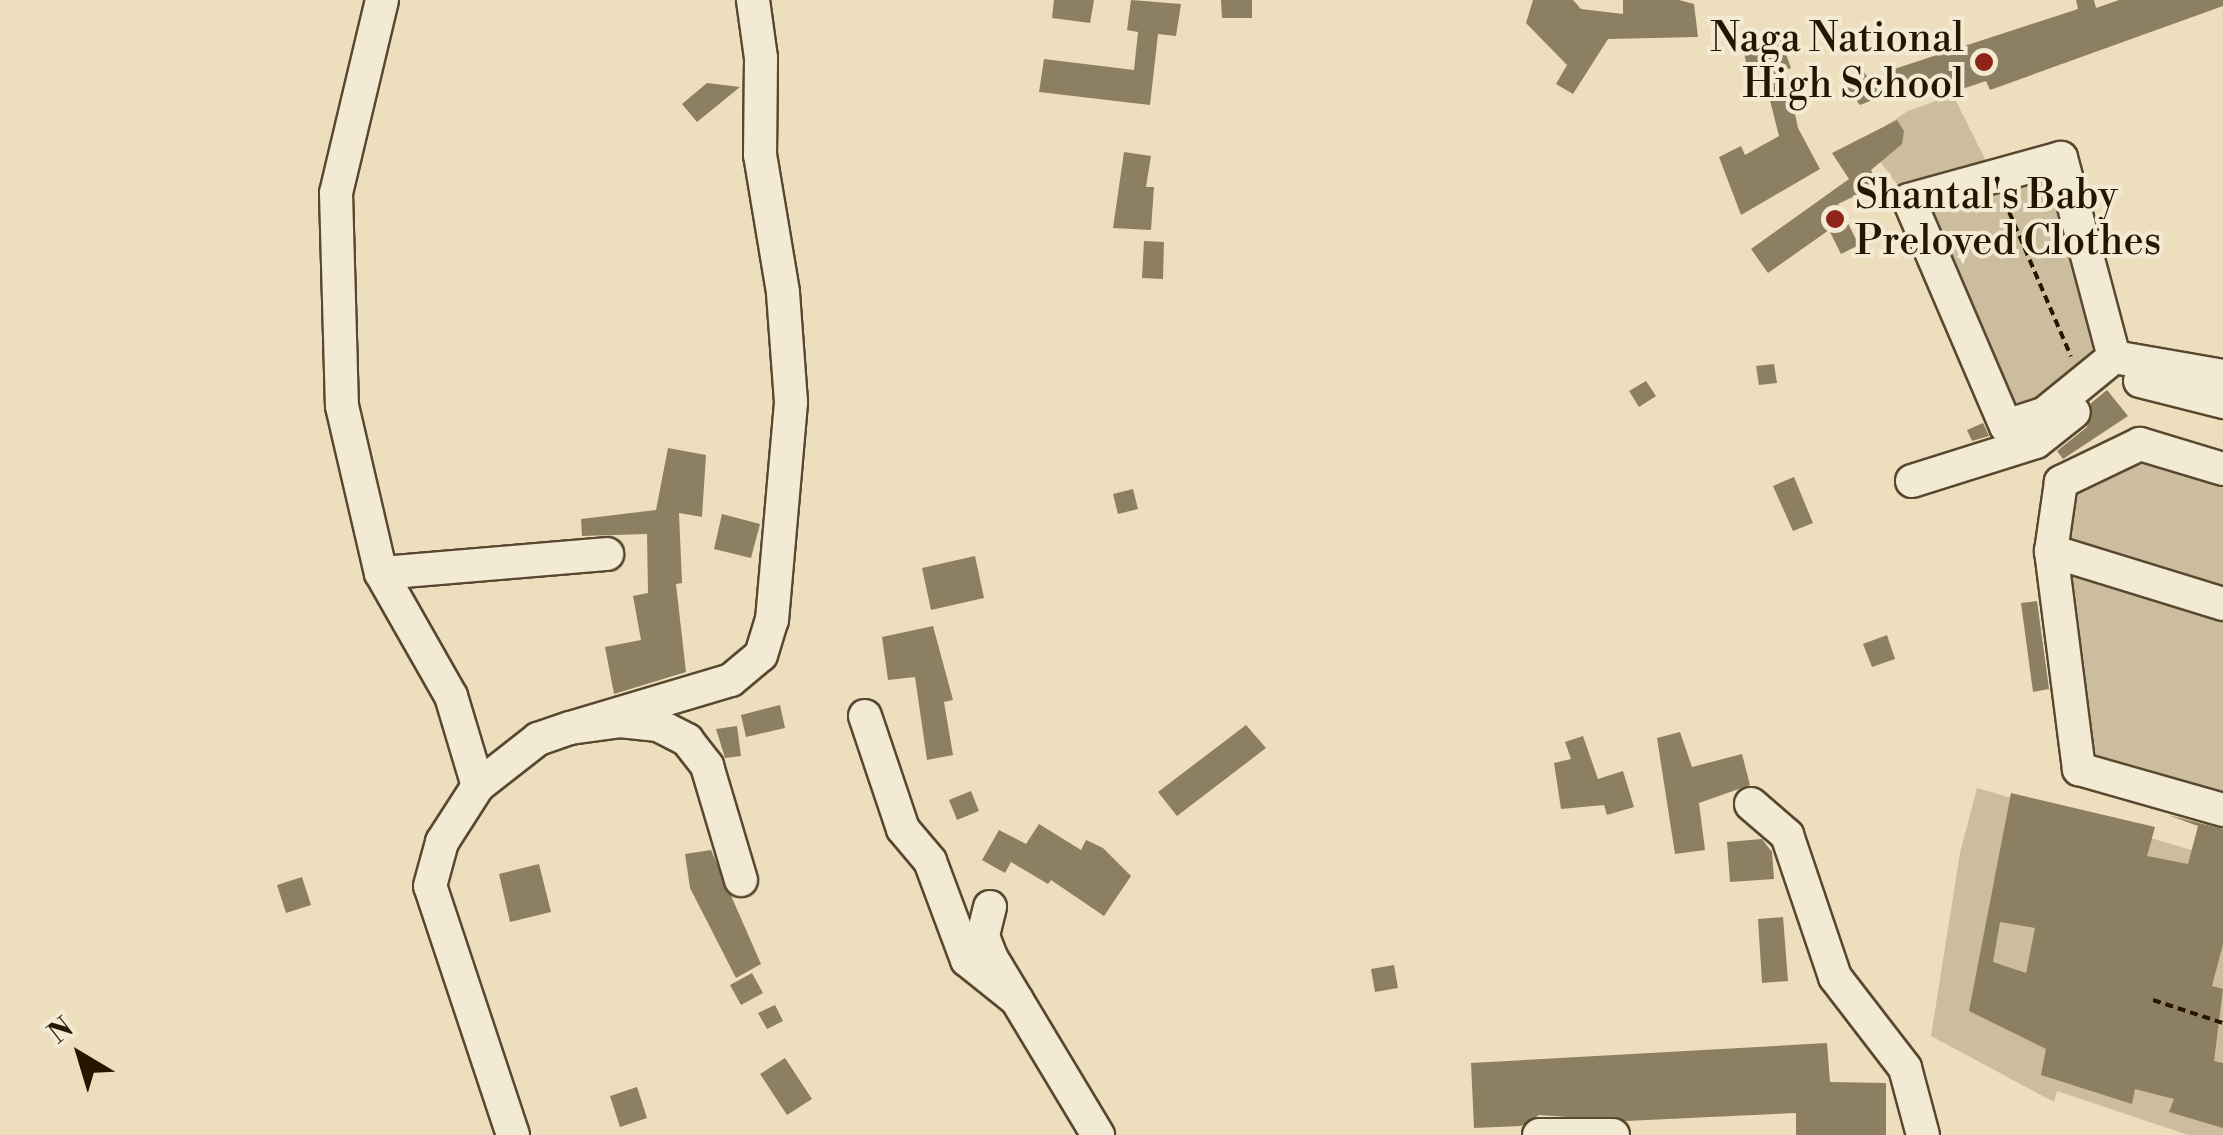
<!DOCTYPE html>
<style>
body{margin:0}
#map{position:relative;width:2223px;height:1135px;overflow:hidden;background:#eddfbd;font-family:"Libre Bodoni",serif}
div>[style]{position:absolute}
.green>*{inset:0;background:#cbbd9d}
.building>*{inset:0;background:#8d7f62}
.path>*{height:4px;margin-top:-2px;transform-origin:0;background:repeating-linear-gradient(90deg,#261600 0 8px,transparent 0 13px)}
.roads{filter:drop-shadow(2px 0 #58482f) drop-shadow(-2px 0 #58482f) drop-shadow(0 2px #58482f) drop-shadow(0 -2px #58482f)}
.minor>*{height:32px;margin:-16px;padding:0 16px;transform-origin:16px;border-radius:16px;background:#f3ead4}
.dots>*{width:28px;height:28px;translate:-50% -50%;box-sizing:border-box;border:5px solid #f3ead4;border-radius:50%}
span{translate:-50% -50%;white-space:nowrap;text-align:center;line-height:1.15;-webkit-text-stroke:8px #f3ead4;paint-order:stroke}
.poi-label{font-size:40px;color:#261600}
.right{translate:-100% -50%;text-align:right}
.left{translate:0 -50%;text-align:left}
.north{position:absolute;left:30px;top:1005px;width:100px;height:100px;-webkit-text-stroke:8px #f3ead4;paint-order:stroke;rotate:322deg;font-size:28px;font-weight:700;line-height:40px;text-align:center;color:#261600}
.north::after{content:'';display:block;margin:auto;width:35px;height:45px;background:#261600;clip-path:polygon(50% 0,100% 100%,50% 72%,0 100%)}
</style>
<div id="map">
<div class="green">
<div style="clip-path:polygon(1953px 95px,1994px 177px,2061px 160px,2114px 357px,2006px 426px,1911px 203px,1864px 140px,1908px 111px)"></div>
<div style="clip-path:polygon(2140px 444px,2223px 469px,2223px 810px,2079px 769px,2061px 482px)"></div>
<div style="clip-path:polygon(1977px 788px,2223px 859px,2223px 1135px,2188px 1135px,2057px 1091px,2054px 1102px,1931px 1036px,1960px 853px)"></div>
</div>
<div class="building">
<div style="clip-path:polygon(1054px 0,1094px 0,1090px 23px,1052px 18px)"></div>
<div style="clip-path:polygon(1131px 0,1181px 4px,1176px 36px,1158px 34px,1150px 105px,1039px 92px,1044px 59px,1134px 70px,1138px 32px,1127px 30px)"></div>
<div style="clip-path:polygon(1221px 0,1252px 0,1252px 18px,1222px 18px)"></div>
<div style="clip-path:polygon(1533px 0,1573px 0,1581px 9px,1623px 14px,1623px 0,1679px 0,1694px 4px,1698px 37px,1608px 39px,1573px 94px,1556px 84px,1567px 65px,1526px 23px)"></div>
<div style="clip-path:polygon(2076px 0,2094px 0,2096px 8px,2119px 0,2223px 0,2223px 6px,1990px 90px,1986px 81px,1950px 93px,1942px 74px,1886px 95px,1888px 71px,2078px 9px)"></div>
<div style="clip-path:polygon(1777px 29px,1791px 68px,1786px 70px,1798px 128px,1820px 169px,1741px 215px,1719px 157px,1741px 146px,1745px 155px,1779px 136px,1762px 69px,1748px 72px,1741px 38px)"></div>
<div style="clip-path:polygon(1863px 71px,1883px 96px,1860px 105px,1844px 85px)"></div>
<div style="clip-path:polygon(707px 83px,740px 87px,697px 122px,682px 104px)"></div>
<div style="clip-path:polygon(1897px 120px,1904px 131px,1902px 144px,1871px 170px,1878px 185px,1838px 204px,1859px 245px,1841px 254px,1829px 230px,1768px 273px,1751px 249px,1849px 179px,1832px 153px)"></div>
<div style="clip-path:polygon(1124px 152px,1151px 156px,1146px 187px,1154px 187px,1151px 230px,1113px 228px)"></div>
<div style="clip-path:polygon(1144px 241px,1164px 242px,1163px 279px,1142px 278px)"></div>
<div style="clip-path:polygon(1774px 364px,1777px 383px,1759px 385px,1756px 366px)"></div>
<div style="clip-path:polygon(1646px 381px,1656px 396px,1639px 407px,1629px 391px)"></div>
<div style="clip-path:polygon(2107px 390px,2128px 416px,2063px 459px,2057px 451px,2087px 427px,2091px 403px)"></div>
<div style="clip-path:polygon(1983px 423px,1989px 436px,1972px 441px,1967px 430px)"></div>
<div style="clip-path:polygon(668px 448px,706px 455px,702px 517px,679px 513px,682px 583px,676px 584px,686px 672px,614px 694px,605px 647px,641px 640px,633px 596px,648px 593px,647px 534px,582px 536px,581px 519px,656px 510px)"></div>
<div style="clip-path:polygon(1794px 477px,1813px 523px,1793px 531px,1773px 486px)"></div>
<div style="clip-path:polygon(1133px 489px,1138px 509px,1118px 514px,1113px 494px)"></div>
<div style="clip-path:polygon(722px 514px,760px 524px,751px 558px,714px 549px)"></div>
<div style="clip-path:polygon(975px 556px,984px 598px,931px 610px,922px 568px)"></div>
<div style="clip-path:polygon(2037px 601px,2049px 689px,2033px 692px,2021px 603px)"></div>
<div style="clip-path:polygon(933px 626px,953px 700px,944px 702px,953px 755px,927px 760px,915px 677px,888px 680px,882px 637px)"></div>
<div style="clip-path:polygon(1887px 635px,1895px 659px,1872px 667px,1863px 644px)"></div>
<div style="clip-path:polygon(780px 705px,785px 728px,746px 737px,741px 715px)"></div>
<div style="clip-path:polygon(1246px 725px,1266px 748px,1177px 816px,1158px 792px)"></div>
<div style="clip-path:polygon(737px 726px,741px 756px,725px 758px,716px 729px)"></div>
<div style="clip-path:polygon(1680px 732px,1692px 767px,1742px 754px,1750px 785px,1699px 803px,1705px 850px,1675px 854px,1657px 738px)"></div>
<div style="clip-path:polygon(1583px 736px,1598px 779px,1623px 771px,1634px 807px,1607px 815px,1604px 805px,1561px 809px,1554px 763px,1571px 759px,1565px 742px)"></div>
<div style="clip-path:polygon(971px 791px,979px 811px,957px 820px,949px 800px)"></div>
<div style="clip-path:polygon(evenodd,2011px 793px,2155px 827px,2147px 856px,2188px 864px,2198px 826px,2168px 815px,2223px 829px,2223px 944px,2212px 986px,2223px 989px,2214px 1061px,2223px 1063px,2223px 1128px,2169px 1112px,2174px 1099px,2135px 1089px,2132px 1104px,2041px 1075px,2046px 1049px,1969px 1011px,2011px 793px,2000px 922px,2035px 928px,2026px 973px,1993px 962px,2000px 922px)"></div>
<div style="clip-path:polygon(1039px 824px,1081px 850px,1086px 840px,1103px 848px,1131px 876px,1104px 916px,1051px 880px,1048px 884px,1011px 862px,1005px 873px,982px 860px,999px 830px,1026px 844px)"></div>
<div style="clip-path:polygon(1762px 839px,1772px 852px,1774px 879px,1730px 882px,1727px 842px)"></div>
<div style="clip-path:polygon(711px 850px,761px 964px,736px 978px,690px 888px,685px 854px)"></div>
<div style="clip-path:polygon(539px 864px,551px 912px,510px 922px,499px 874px)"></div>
<div style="clip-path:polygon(302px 877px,311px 905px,286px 913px,277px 885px)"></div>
<div style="clip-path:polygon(1783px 917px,1788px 981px,1762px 983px,1758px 919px)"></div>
<div style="clip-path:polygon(1394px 965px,1398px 988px,1375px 992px,1371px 969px)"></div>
<div style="clip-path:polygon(752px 973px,763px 993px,741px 1005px,730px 985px)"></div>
<div style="clip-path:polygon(775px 1005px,783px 1021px,767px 1029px,758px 1013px)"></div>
<div style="clip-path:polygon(1827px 1043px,1830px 1082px,1886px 1083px,1886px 1135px,1796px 1135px,1796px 1113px,1626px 1121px,1539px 1115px,1521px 1126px,1474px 1128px,1471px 1063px)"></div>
<div style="clip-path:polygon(785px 1058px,812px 1099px,787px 1115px,760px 1074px)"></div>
<div style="clip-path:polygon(637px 1087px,647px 1118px,620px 1127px,610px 1096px)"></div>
</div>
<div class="path">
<div style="left:2004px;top:200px;width:170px;rotate:66.8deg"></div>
<div style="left:2153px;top:1000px;width:74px;rotate:18.2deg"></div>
</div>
<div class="roads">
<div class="minor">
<div style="left:382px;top:0;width:198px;rotate:103.4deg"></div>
<div style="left:336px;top:193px;width:213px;rotate:88.4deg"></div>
<div style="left:342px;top:406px;width:171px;rotate:76.9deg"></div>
<div style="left:381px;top:573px;width:142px;rotate:60.4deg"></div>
<div style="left:451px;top:696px;width:94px;rotate:73.3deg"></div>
<div style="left:2114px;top:357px;width:206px;rotate:-104.9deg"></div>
<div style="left:2061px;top:158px;width:158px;rotate:164.6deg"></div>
<div style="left:1909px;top:200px;width:246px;rotate:66.8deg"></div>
<div style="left:2006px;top:426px;width:40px;rotate:-18deg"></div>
<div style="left:2044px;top:414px;width:90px;rotate:-39.2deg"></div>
<div style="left:2114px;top:357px;width:111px;rotate:9.9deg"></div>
<div style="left:2140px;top:381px;width:86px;rotate:14.2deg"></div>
<div style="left:2223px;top:469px;width:87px;rotate:-163.2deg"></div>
<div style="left:2140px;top:444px;width:88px;rotate:154.3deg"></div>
<div style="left:2061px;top:482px;width:70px;rotate:98.2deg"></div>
<div style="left:2051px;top:551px;width:220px;rotate:82.7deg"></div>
<div style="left:2079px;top:769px;width:150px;rotate:15.9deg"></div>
<div style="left:1912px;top:481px;width:130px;rotate:-17.5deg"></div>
<div style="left:2036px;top:442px;width:48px;rotate:-38.3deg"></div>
<div style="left:2051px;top:551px;width:180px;rotate:17.1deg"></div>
<div style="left:381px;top:573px;width:227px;rotate:-4.8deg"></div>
<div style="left:865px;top:716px;width:119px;rotate:71.4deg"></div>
<div style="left:903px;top:829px;width:42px;rotate:49.8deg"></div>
<div style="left:930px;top:861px;width:106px;rotate:69.5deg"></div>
<div style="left:967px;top:960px;width:64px;rotate:38.7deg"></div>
<div style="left:570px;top:728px;width:168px;rotate:-16.6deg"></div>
<div style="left:731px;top:680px;width:39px;rotate:-40deg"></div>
<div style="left:761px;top:655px;width:37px;rotate:-73deg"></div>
<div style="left:772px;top:620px;width:219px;rotate:-85deg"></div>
<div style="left:791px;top:402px;width:110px;rotate:-94.2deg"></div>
<div style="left:783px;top:292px;width:139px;rotate:-99.5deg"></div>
<div style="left:760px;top:155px;width:97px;rotate:-89.4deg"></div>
<div style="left:761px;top:58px;width:59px;rotate:-97.9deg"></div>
<div style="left:1751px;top:804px;width:48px;rotate:40.7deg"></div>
<div style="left:1787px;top:835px;width:150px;rotate:71.3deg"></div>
<div style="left:1835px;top:977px;width:115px;rotate:52.4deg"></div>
<div style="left:1905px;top:1068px;width:69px;rotate:75deg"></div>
<div style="left:990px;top:907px;width:30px;rotate:104deg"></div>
<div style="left:983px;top:936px;width:22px;rotate:69deg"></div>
<div style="left:991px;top:957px;width:208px;rotate:59deg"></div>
<div style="left:513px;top:1135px;width:262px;rotate:-108.4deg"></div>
<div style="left:430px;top:886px;width:46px;rotate:-74.7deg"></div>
<div style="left:442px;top:842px;width:67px;rotate:-57.3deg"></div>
<div style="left:478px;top:786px;width:76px;rotate:-38.1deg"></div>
<div style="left:538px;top:739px;width:34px;rotate:-19deg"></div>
<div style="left:570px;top:728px;width:50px;rotate:-8deg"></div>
<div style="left:620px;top:721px;width:38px;rotate:6deg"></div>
<div style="left:658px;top:725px;width:33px;rotate:27deg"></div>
<div style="left:687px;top:740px;width:33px;rotate:52deg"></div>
<div style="left:707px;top:766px;width:119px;rotate:73.4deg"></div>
<div style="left:1539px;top:1135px;width:74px"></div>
</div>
</div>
<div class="dots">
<div style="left:1984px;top:62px;background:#8f2418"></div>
<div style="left:1835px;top:219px;background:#8f2418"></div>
</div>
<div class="poi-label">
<span class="right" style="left:1964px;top:62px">Naga National<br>High School</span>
<span class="left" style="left:1855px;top:219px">Shantal's Baby<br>Preloved Clothes</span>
</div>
<div class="north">N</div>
</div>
